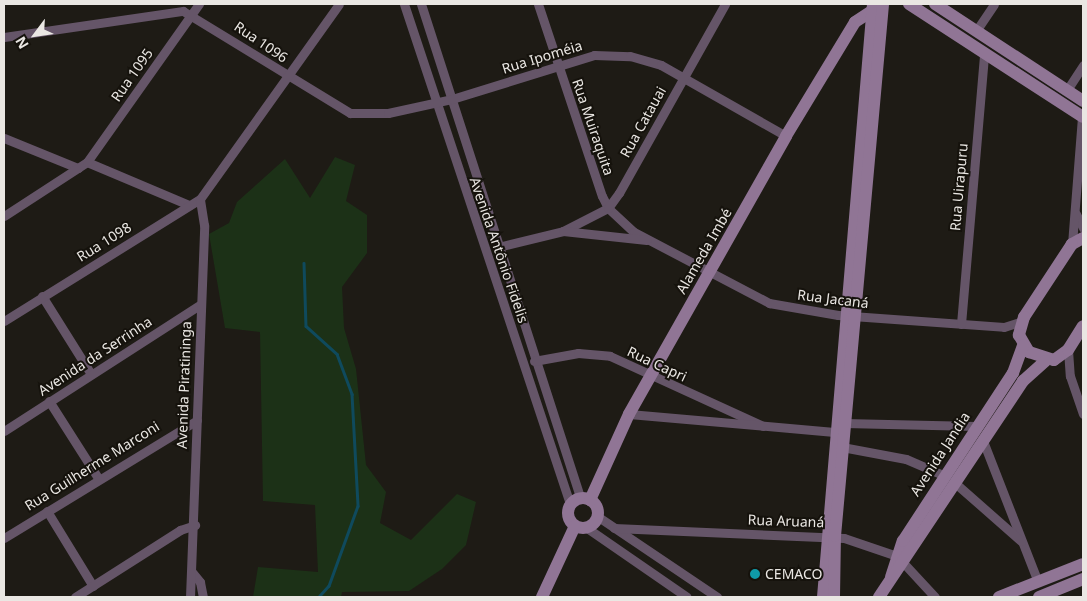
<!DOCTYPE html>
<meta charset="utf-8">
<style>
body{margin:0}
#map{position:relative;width:1087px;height:601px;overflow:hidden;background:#1e1b15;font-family:"Noto Sans",sans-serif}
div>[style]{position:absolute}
.green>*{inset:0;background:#1c3117}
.stream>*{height:2.5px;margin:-1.25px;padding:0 1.25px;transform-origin:1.25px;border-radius:1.25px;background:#0f4a5d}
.street>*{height:9px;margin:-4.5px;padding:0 4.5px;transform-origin:4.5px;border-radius:4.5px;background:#655568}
.secondary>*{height:12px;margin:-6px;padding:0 6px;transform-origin:6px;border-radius:6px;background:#907595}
.secondary>.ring{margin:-6px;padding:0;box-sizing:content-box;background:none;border:12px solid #907595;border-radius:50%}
.dots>*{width:14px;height:14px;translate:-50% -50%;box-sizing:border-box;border:2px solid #15120c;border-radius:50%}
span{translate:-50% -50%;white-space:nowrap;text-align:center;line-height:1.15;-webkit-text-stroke:4px #15120c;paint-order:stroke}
.street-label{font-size:14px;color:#eae7e3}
.poi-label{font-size:14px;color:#eae7e3}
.left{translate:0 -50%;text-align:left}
.frame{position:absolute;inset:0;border:5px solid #eae7e3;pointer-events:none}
.north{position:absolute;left:10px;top:10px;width:50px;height:50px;-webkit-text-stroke:4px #15120c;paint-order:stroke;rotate:239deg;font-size:14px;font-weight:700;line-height:20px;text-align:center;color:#eae7e3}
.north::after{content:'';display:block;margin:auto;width:18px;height:22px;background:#eae7e3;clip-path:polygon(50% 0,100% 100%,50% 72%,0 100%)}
</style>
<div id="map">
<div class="green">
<div style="clip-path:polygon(335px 157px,355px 165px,346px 201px,367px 215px,367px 253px,342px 287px,344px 328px,356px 369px,366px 465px,386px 492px,380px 523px,411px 540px,457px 494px,476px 502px,466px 545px,442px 569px,409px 591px,342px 592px,341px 597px,253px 597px,258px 567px,318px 572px,315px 505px,263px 501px,260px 332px,225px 328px,209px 234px,229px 223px,237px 202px,285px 159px,310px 198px)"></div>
</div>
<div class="stream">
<div style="left:304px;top:263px;width:63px;rotate:88.2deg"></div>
<div style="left:306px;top:326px;width:42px;rotate:42.1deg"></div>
<div style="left:337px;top:354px;width:43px;rotate:69.4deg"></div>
<div style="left:352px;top:394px;width:112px;rotate:86.9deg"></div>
<div style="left:358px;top:506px;width:85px;rotate:109.9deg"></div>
<div style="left:329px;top:586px;width:15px;rotate:132deg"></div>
</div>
<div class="street">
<div style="left:404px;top:4px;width:527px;rotate:71.63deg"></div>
<div style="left:421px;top:4px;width:518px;rotate:72.12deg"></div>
<div style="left:538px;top:4px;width:202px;rotate:71.6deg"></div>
<div style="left:602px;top:196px;width:13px;rotate:63deg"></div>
<div style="left:608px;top:208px;width:35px;rotate:43deg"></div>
<div style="left:634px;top:232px;width:153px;rotate:27.7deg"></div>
<div style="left:769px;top:303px;width:70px;rotate:9.9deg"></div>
<div style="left:838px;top:315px;width:166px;rotate:4.1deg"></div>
<div style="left:1004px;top:327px;width:19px;rotate:-18deg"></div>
<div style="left:976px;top:31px;width:32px;rotate:-56deg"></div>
<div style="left:4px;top:37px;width:181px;rotate:-8.3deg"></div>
<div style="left:183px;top:11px;width:196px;rotate:31.4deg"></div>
<div style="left:350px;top:113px;width:38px"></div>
<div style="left:388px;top:113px;width:66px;rotate:-12.3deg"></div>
<div style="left:452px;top:99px;width:149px;rotate:-17.2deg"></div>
<div style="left:594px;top:55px;width:36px;rotate:2deg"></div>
<div style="left:630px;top:56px;width:32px;rotate:16deg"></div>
<div style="left:661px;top:65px;width:144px;rotate:29.6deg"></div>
<div style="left:1067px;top:90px;width:30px;rotate:-57deg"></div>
<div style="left:4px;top:138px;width:80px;rotate:22.1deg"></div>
<div style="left:87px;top:162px;width:111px;rotate:22.9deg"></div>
<div style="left:1076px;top:214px;width:16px;rotate:63deg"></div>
<div style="left:4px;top:216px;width:99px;rotate:-33deg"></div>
<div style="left:87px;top:162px;width:194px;rotate:-54.7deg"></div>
<div style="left:563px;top:231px;width:51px;rotate:-27.1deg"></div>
<div style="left:608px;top:208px;width:19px;rotate:-54deg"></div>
<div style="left:619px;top:193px;width:217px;rotate:-60.7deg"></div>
<div style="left:1072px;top:244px;width:128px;rotate:-85.5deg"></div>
<div style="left:498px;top:247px;width:67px;rotate:-13.8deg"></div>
<div style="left:563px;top:231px;width:84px;rotate:6.1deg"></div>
<div style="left:42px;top:296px;width:92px;rotate:57.9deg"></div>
<div style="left:4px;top:321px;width:231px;rotate:-31.9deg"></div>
<div style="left:200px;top:199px;width:239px;rotate:-54.5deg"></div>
<div style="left:961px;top:324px;width:272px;rotate:-85.1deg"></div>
<div style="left:1068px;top:350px;width:26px;rotate:86deg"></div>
<div style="left:1070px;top:376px;width:40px;rotate:71.1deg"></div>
<div style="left:534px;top:361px;width:45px;rotate:-10.3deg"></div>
<div style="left:578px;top:353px;width:32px;rotate:5deg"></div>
<div style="left:610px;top:356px;width:168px;rotate:24.6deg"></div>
<div style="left:49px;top:401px;width:91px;rotate:57.5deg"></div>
<div style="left:629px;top:414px;width:206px;rotate:5deg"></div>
<div style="left:844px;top:423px;width:132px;rotate:1.3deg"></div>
<div style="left:4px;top:431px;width:234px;rotate:-32.8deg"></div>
<div style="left:983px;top:441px;width:151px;rotate:68.7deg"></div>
<div style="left:842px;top:447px;width:65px;rotate:10.6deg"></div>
<div style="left:906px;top:459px;width:40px;rotate:23.4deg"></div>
<div style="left:955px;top:483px;width:88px;rotate:41.3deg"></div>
<div style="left:47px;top:511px;width:88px;rotate:58.5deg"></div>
<div style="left:597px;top:516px;width:145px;rotate:34deg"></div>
<div style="left:587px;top:528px;width:121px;rotate:34.6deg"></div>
<div style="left:614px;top:528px;width:230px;rotate:2.5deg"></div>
<div style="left:844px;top:538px;width:56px;rotate:18.8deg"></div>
<div style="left:897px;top:556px;width:56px;rotate:47.2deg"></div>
<div style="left:4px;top:538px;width:226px;rotate:-31.4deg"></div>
<div style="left:192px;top:572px;width:13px;rotate:51deg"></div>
<div style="left:200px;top:582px;width:15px;rotate:79deg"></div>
<div style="left:75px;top:597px;width:125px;rotate:-32.5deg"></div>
<div style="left:180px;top:530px;width:16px;rotate:-18deg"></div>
<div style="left:190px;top:597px;width:372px;rotate:-87.8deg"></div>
<div style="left:204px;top:225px;width:26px;rotate:-99deg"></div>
</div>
<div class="secondary">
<div style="left:909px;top:4px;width:207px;rotate:33deg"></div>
<div style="left:935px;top:4px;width:177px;rotate:33.2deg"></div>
<div style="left:1083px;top:238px;width:13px;rotate:151deg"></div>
<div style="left:1072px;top:244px;width:87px;rotate:123.3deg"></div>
<div style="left:1024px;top:317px;width:19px;rotate:106deg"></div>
<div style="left:1019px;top:335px;width:20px;rotate:60deg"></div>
<div style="left:1029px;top:352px;width:26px;rotate:18deg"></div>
<div style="left:1054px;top:360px;width:17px;rotate:-36deg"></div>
<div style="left:1068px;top:350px;width:28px;rotate:-58deg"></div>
<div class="ring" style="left:568px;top:498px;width:18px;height:18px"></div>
<div style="left:590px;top:500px;width:94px;rotate:-65.6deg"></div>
<div style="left:629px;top:414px;width:319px;rotate:-60.5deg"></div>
<div style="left:786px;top:136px;width:133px;rotate:-58.8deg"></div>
<div style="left:855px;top:22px;width:20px;rotate:-33deg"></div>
<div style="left:891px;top:577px;width:38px;rotate:-72deg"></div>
<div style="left:903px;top:541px;width:201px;rotate:-56.8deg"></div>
<div style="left:1013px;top:373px;width:29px;rotate:-70deg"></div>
<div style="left:542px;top:597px;width:78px;rotate:-65.1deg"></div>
<div style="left:823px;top:597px;width:595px;rotate:-85.18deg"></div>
<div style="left:834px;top:597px;width:61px;rotate:-89.1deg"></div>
<div style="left:835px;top:536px;width:534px;rotate:-84.84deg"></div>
<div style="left:879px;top:597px;width:260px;rotate:-56.3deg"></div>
<div style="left:1023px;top:381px;width:30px;rotate:-42deg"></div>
<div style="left:999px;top:597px;width:90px;rotate:-21.4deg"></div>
<div style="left:1039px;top:597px;width:48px;rotate:-22.2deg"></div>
</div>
<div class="dots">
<div style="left:755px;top:574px;background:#0f9aa8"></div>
</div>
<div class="street-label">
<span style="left:261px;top:42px;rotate:34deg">Rua 1096</span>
<span style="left:542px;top:57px;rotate:-17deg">Rua Ipoméia</span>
<span style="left:132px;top:75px;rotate:-55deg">Rua 1095</span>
<span style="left:643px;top:122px;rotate:-61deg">Rua Catauai</span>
<span style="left:593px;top:127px;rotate:71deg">Rua Muiraquita</span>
<span style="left:959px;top:187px;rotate:-85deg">Rua Uirapuru</span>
<span style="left:104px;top:242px;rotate:-32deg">Rua 1098</span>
<span style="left:499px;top:250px;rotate:71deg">Avenida Antônio Fidelis</span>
<span style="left:704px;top:251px;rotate:-60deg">Alameda Imbé</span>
<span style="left:833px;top:299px;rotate:7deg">Rua Jacaná</span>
<span style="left:95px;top:356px;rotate:-33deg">Avenida da Serrinha</span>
<span style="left:657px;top:364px;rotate:25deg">Rua Capri</span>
<span style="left:184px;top:385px;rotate:-88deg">Avenida Piratininga</span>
<span style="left:940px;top:454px;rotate:-57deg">Avenida Jandia</span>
<span style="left:92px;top:466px;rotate:-32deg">Rua Guilherme Marconi</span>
<span style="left:786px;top:521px;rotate:2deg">Rua Aruaná</span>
</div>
<div class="poi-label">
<span class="left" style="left:765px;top:574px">CEMACO</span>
</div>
<div class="frame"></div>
<div class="north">N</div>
</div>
